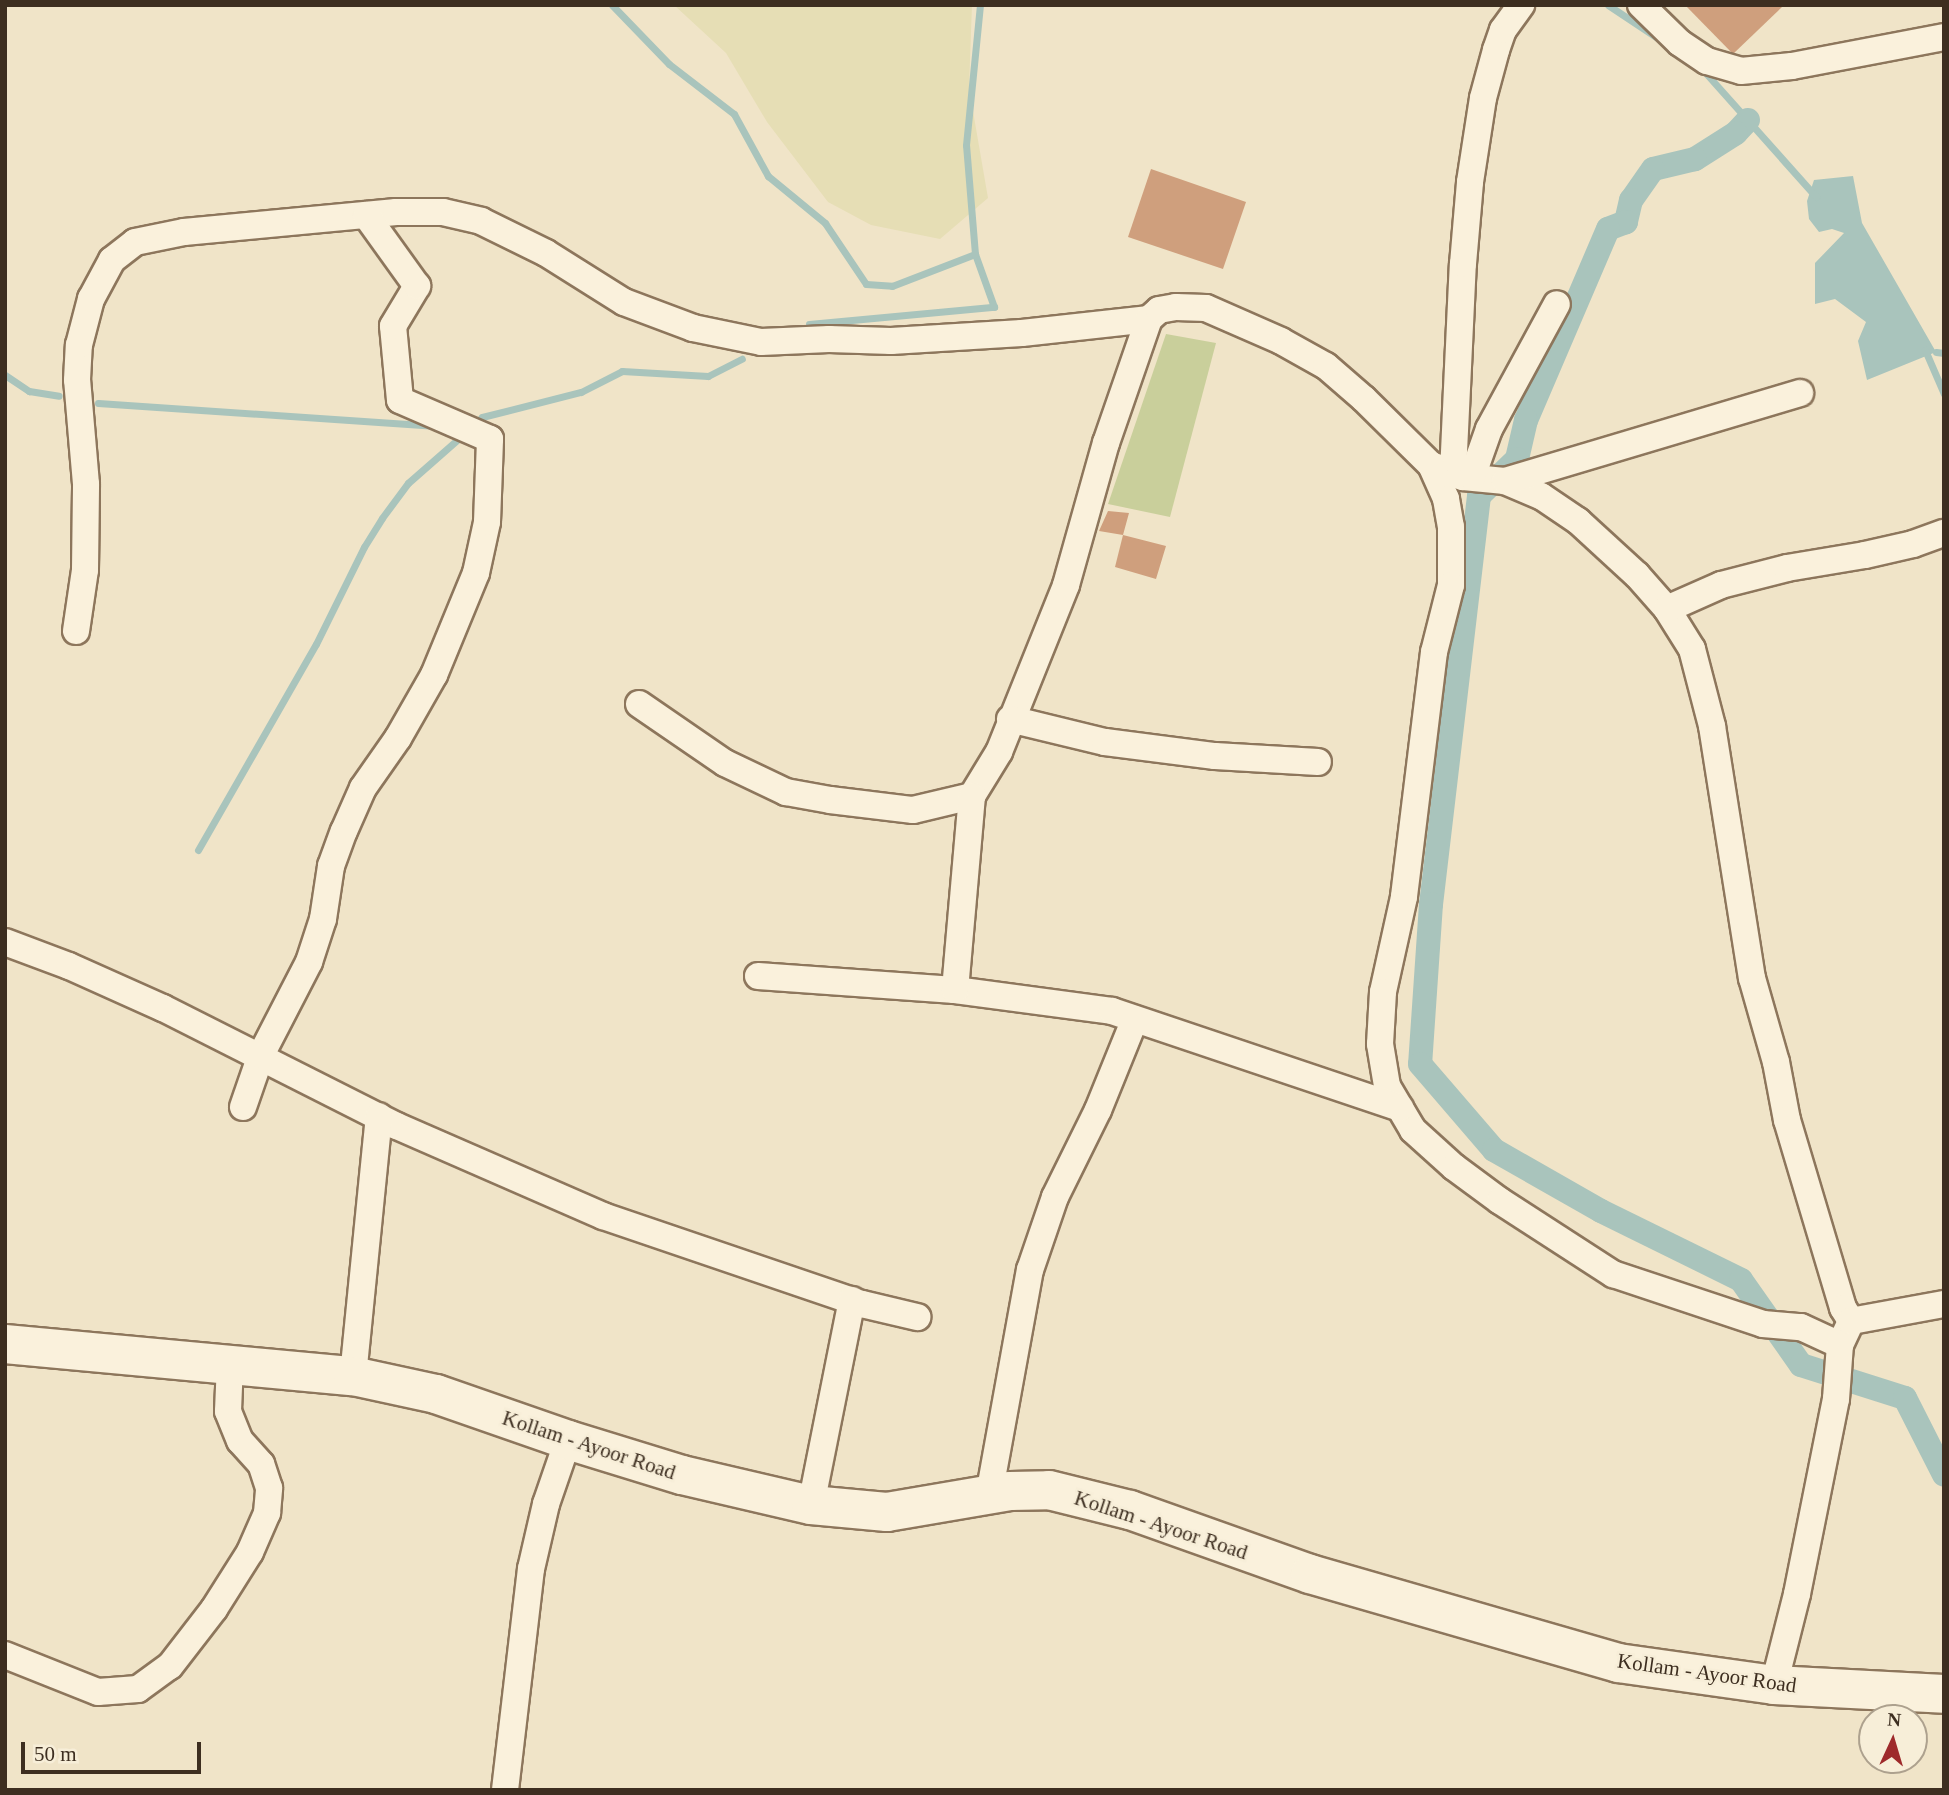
<!DOCTYPE html>
<style>
body{margin:0}
#map{position:relative;width:1949px;height:1795px;overflow:hidden;background:#f0e4c8;font-family:Georgia,serif}
div>[style]{position:absolute}
.farmland>*{inset:0;background:#e6deb5}
.green>*{inset:0;background:#c9cf9b}
.water>*{inset:0;background:#a9c4bc}
.stream>*{height:7px;margin:-3.5px;padding:0 3.5px;transform-origin:3.5px;border-radius:3.5px;background:#a9c4bc}
.canal>*{height:24px;margin:-12px;padding:0 12px;transform-origin:12px;border-radius:12px;background:#a9c4bc}
.building>*{inset:0;background:#cf9f7d}
.roads{filter:drop-shadow(2px 0 #8d765c) drop-shadow(-2px 0 #8d765c) drop-shadow(0 2px #8d765c) drop-shadow(0 -2px #8d765c)}
.minor>*{height:26px;margin:-13px;padding:0 13px;transform-origin:13px;border-radius:13px;background:#faf1dc}
.secondary>*{height:38px;margin:-19px;padding:0 19px;transform-origin:19px;border-radius:19px;background:#faf1dc}
span{translate:-50% -50%;white-space:nowrap;text-align:center;line-height:1.15;-webkit-text-stroke:5px #f7eed8;paint-order:stroke}
.street-label{font-size:21px;color:#3d2e20}
.frame{position:absolute;inset:0;border:7px solid #3d2e20;pointer-events:none}
.north{position:absolute;left:1858px;top:1704px;width:70px;height:70px;box-sizing:border-box;background:#f7eed8;border:2px solid #ada18e;border-radius:50%;rotate:4deg;font-size:19px;font-weight:700;line-height:28px;text-align:center;color:#3d2e20}
.north::after{content:'';display:block;margin:auto;width:24px;height:32px;background:#9e2a2b;clip-path:polygon(50% 0,100% 100%,50% 72%,0 100%)}
.scale{position:absolute;left:21px;top:1742px;width:180px;height:32px;box-sizing:border-box;border:4px solid #3d2e20;border-top:0;padding-left:9px;font-size:21px;line-height:24px;white-space:nowrap;color:#3d2e20;-webkit-text-stroke:5px #f7eed8;paint-order:stroke}
</style>
<div id="map">
<div class="farmland">
<div style="clip-path:polygon(674px 5px,972px 5px,969px 88px,988px 198px,940px 239px,871px 225px,828px 202px,767px 122px,726px 53px)"></div>
</div>
<div class="green">
<div style="clip-path:polygon(1166px 334px,1216px 343px,1170px 517px,1108px 504px)"></div>
</div>
<div class="water">
<div style="clip-path:polygon(1853px 176px,1862px 223px,1936px 352px,1867px 380px,1858px 341px,1866px 322px,1835px 299px,1815px 304px,1815px 263px,1844px 233px,1832px 229px,1819px 232px,1809px 219px,1807px 201px,1814px 180px)"></div>
</div>
<div class="stream">
<div style="left:612px;top:5px;width:82px;rotate:46deg"></div>
<div style="left:669px;top:64px;width:82px;rotate:37.6deg"></div>
<div style="left:734px;top:114px;width:71px;rotate:61.3deg"></div>
<div style="left:768px;top:176px;width:74px;rotate:39.5deg"></div>
<div style="left:825px;top:223px;width:73px;rotate:56.1deg"></div>
<div style="left:866px;top:284px;width:26px;rotate:4deg"></div>
<div style="left:892px;top:286px;width:89px;rotate:-21.1deg"></div>
<div style="left:1608px;top:5px;width:61px;rotate:33.7deg"></div>
<div style="left:1703px;top:70px;width:170px;rotate:48.3deg"></div>
<div style="left:809px;top:324px;width:186px;rotate:-5.3deg"></div>
<div style="left:994px;top:307px;width:56px;rotate:-109.7deg"></div>
<div style="left:975px;top:254px;width:109px;rotate:-94.7deg"></div>
<div style="left:966px;top:145px;width:141px;rotate:-84.3deg"></div>
<div style="left:1925px;top:350px;width:48px;rotate:66.6deg"></div>
<div style="left:1936px;top:352px;width:8px;rotate:7deg"></div>
<div style="left:5px;top:375px;width:29px;rotate:34deg"></div>
<div style="left:29px;top:391px;width:30px;rotate:9deg"></div>
<div style="left:98px;top:403px;width:336px;rotate:3.9deg"></div>
<div style="left:474px;top:425px;width:11px;rotate:-45deg"></div>
<div style="left:482px;top:417px;width:102px;rotate:-14.2deg"></div>
<div style="left:581px;top:392px;width:46px;rotate:-27.1deg"></div>
<div style="left:622px;top:371px;width:86px;rotate:3.3deg"></div>
<div style="left:708px;top:376px;width:38px;rotate:-27deg"></div>
<div style="left:198px;top:850px;width:237px;rotate:-60.2deg"></div>
<div style="left:316px;top:644px;width:108px;rotate:-63.7deg"></div>
<div style="left:364px;top:547px;width:34px;rotate:-58deg"></div>
<div style="left:382px;top:518px;width:44px;rotate:-53.4deg"></div>
<div style="left:408px;top:483px;width:76px;rotate:-41.3deg"></div>
</div>
<div class="canal">
<div style="left:1748px;top:120px;width:18px;rotate:133deg"></div>
<div style="left:1736px;top:133px;width:49px;rotate:147.6deg"></div>
<div style="left:1695px;top:159px;width:43px;rotate:166.6deg"></div>
<div style="left:1653px;top:169px;width:38px;rotate:125deg"></div>
<div style="left:1631px;top:200px;width:23px;rotate:103deg"></div>
<div style="left:1626px;top:222px;width:19px;rotate:159deg"></div>
<div style="left:1608px;top:229px;width:208px;rotate:113.2deg"></div>
<div style="left:1526px;top:420px;width:40px;rotate:103deg"></div>
<div style="left:1517px;top:459px;width:53px;rotate:135.8deg"></div>
<div style="left:1479px;top:496px;width:411px;rotate:96.7deg"></div>
<div style="left:1431px;top:904px;width:160px;rotate:93.9deg"></div>
<div style="left:1420px;top:1064px;width:113px;rotate:49.3deg"></div>
<div style="left:1494px;top:1150px;width:123px;rotate:29.7deg"></div>
<div style="left:1601px;top:1211px;width:156px;rotate:26.2deg"></div>
<div style="left:1741px;top:1280px;width:104px;rotate:54.8deg"></div>
<div style="left:1801px;top:1365px;width:109px;rotate:17.6deg"></div>
<div style="left:1905px;top:1398px;width:86px;rotate:63.1deg"></div>
</div>
<div class="building">
<div style="clip-path:polygon(1685px 5px,1780px 5px,1782px 7px,1733px 54px)"></div>
<div style="clip-path:polygon(1151px 169px,1246px 202px,1223px 269px,1128px 237px)"></div>
<div style="clip-path:polygon(1108px 511px,1129px 513px,1123px 535px,1166px 546px,1156px 579px,1115px 567px,1123px 535px,1099px 531px)"></div>
</div>
<div class="roads">
<div class="minor">
<div style="left:1641px;top:5px;width:54px;rotate:44.3deg"></div>
<div style="left:1680px;top:43px;width:32px;rotate:34deg"></div>
<div style="left:1707px;top:61px;width:35px;rotate:16deg"></div>
<div style="left:1741px;top:71px;width:51px;rotate:-5.6deg"></div>
<div style="left:1792px;top:66px;width:155px;rotate:-10.8deg"></div>
<div style="left:1431px;top:465px;width:34px;rotate:21deg"></div>
<div style="left:1463px;top:477px;width:42px;rotate:5.4deg"></div>
<div style="left:1505px;top:481px;width:39px;rotate:23deg"></div>
<div style="left:1541px;top:496px;width:45px;rotate:34deg"></div>
<div style="left:1578px;top:521px;width:80px;rotate:42.5deg"></div>
<div style="left:1637px;top:575px;width:45px;rotate:48.6deg"></div>
<div style="left:1667px;top:609px;width:47px;rotate:58deg"></div>
<div style="left:1692px;top:649px;width:80px;rotate:75.4deg"></div>
<div style="left:1712px;top:726px;width:255px;rotate:81deg"></div>
<div style="left:1752px;top:978px;width:87px;rotate:74.1deg"></div>
<div style="left:1776px;top:1062px;width:59px;rotate:79.3deg"></div>
<div style="left:1787px;top:1120px;width:196px;rotate:73.4deg"></div>
<div style="left:1843px;top:1308px;width:15px;rotate:58deg"></div>
<div style="left:1453px;top:473px;width:209px;rotate:-87.3deg"></div>
<div style="left:1463px;top:264px;width:82px;rotate:-85.1deg"></div>
<div style="left:1470px;top:182px;width:85px;rotate:-81.2deg"></div>
<div style="left:1483px;top:98px;width:50px;rotate:-74.8deg"></div>
<div style="left:1496px;top:50px;width:21px;rotate:-71deg"></div>
<div style="left:1503px;top:30px;width:31px;rotate:-54deg"></div>
<div style="left:1472px;top:477px;width:51px;rotate:-70.5deg"></div>
<div style="left:1489px;top:429px;width:142px;rotate:-61.5deg"></div>
<div style="left:1505px;top:481px;width:308px;rotate:-16.6deg"></div>
<div style="left:1667px;top:609px;width:59px;rotate:-24deg"></div>
<div style="left:1721px;top:585px;width:68px;rotate:-14.4deg"></div>
<div style="left:1787px;top:568px;width:79px;rotate:-9.5deg"></div>
<div style="left:1865px;top:555px;width:49px;rotate:-12.9deg"></div>
<div style="left:1913px;top:544px;width:33px;rotate:-20deg"></div>
<div style="left:76px;top:631px;width:62px;rotate:-81.6deg"></div>
<div style="left:85px;top:570px;width:86px;rotate:-89.3deg"></div>
<div style="left:86px;top:484px;width:104px;rotate:-94.9deg"></div>
<div style="left:77px;top:380px;width:35px;rotate:-87deg"></div>
<div style="left:79px;top:345px;width:48px;rotate:-75.4deg"></div>
<div style="left:91px;top:299px;width:44px;rotate:-61.7deg"></div>
<div style="left:112px;top:260px;width:29px;rotate:-38deg"></div>
<div style="left:135px;top:242px;width:50px;rotate:-11.5deg"></div>
<div style="left:184px;top:232px;width:213px;rotate:-5.4deg"></div>
<div style="left:396px;top:212px;width:47px"></div>
<div style="left:443px;top:212px;width:39px;rotate:13deg"></div>
<div style="left:481px;top:221px;width:72px;rotate:26.2deg"></div>
<div style="left:546px;top:253px;width:92px;rotate:32.1deg"></div>
<div style="left:624px;top:302px;width:74px;rotate:20.6deg"></div>
<div style="left:693px;top:328px;width:69px;rotate:11.6deg"></div>
<div style="left:761px;top:342px;width:68px;rotate:-2.5deg"></div>
<div style="left:829px;top:339px;width:62px;rotate:1.8deg"></div>
<div style="left:891px;top:341px;width:131px;rotate:-3.5deg"></div>
<div style="left:1022px;top:333px;width:128px;rotate:-6.3deg"></div>
<div style="left:639px;top:704px;width:104px;rotate:34.5deg"></div>
<div style="left:725px;top:763px;width:68px;rotate:25.4deg"></div>
<div style="left:786px;top:792px;width:45px;rotate:10.3deg"></div>
<div style="left:830px;top:800px;width:84px;rotate:6.9deg"></div>
<div style="left:913px;top:810px;width:61px;rotate:-13.3deg"></div>
<div style="left:972px;top:796px;width:52px;rotate:-58.5deg"></div>
<div style="left:999px;top:752px;width:180px;rotate:-68.1deg"></div>
<div style="left:1066px;top:585px;width:148px;rotate:-74.3deg"></div>
<div style="left:1106px;top:443px;width:131px;rotate:-70.9deg"></div>
<div style="left:1149px;top:319px;width:13px;rotate:-42deg"></div>
<div style="left:1159px;top:310px;width:17px;rotate:-10deg"></div>
<div style="left:1176px;top:307px;width:30px;rotate:2deg"></div>
<div style="left:1206px;top:308px;width:82px;rotate:23.7deg"></div>
<div style="left:1281px;top:341px;width:51px;rotate:29.1deg"></div>
<div style="left:1326px;top:366px;width:50px;rotate:41deg"></div>
<div style="left:1364px;top:399px;width:94px;rotate:44.6deg"></div>
<div style="left:1431px;top:465px;width:37px;rotate:66deg"></div>
<div style="left:1446px;top:499px;width:28px;rotate:80deg"></div>
<div style="left:1451px;top:527px;width:58px;rotate:90deg"></div>
<div style="left:1451px;top:585px;width:69px;rotate:104.2deg"></div>
<div style="left:1434px;top:652px;width:247px;rotate:97deg"></div>
<div style="left:1404px;top:897px;width:97px;rotate:102.5deg"></div>
<div style="left:1383px;top:992px;width:52px;rotate:93.3deg"></div>
<div style="left:1380px;top:1044px;width:43px;rotate:80.5deg"></div>
<div style="left:1387px;top:1086px;width:51px;rotate:59.4deg"></div>
<div style="left:1413px;top:1130px;width:55px;rotate:42.1deg"></div>
<div style="left:1454px;top:1167px;width:57px;rotate:36.5deg"></div>
<div style="left:1500px;top:1201px;width:135px;rotate:32.9deg"></div>
<div style="left:1613px;top:1274px;width:158px;rotate:18.4deg"></div>
<div style="left:1763px;top:1324px;width:38px;rotate:5deg"></div>
<div style="left:1801px;top:1327px;width:43px;rotate:24.8deg"></div>
<div style="left:1010px;top:719px;width:98px;rotate:13.6deg"></div>
<div style="left:1105px;top:742px;width:111px;rotate:7.3deg"></div>
<div style="left:1215px;top:756px;width:103px;rotate:3.3deg"></div>
<div style="left:5px;top:942px;width:68px;rotate:20.6deg"></div>
<div style="left:69px;top:966px;width:103px;rotate:24.1deg"></div>
<div style="left:163px;top:1008px;width:262px;rotate:26.8deg"></div>
<div style="left:397px;top:1126px;width:225px;rotate:23.6deg"></div>
<div style="left:603px;top:1216px;width:274px;rotate:18.8deg"></div>
<div style="left:862px;top:1304px;width:57px;rotate:13.3deg"></div>
<div style="left:758px;top:976px;width:197px;rotate:4.1deg"></div>
<div style="left:955px;top:990px;width:158px;rotate:7.6deg"></div>
<div style="left:1112px;top:1011px;width:304px;rotate:18.6deg"></div>
<div style="left:955px;top:990px;width:195px;rotate:-85deg"></div>
<div style="left:243px;top:1107px;width:55px;rotate:-70.9deg"></div>
<div style="left:261px;top:1055px;width:105px;rotate:-62.7deg"></div>
<div style="left:309px;top:962px;width:45px;rotate:-72deg"></div>
<div style="left:323px;top:919px;width:54px;rotate:-81.4deg"></div>
<div style="left:331px;top:866px;width:37px;rotate:-70deg"></div>
<div style="left:344px;top:831px;width:47px;rotate:-66.2deg"></div>
<div style="left:363px;top:788px;width:61px;rotate:-55deg"></div>
<div style="left:398px;top:738px;width:73px;rotate:-60.3deg"></div>
<div style="left:434px;top:675px;width:110px;rotate:-67.6deg"></div>
<div style="left:476px;top:573px;width:52px;rotate:-77.8deg"></div>
<div style="left:487px;top:522px;width:83px;rotate:-87.9deg"></div>
<div style="left:490px;top:439px;width:98px;rotate:-156.6deg"></div>
<div style="left:400px;top:400px;width:74px;rotate:-95.4deg"></div>
<div style="left:393px;top:326px;width:47px;rotate:-59deg"></div>
<div style="left:417px;top:286px;width:87px;rotate:-125.7deg"></div>
<div style="left:353px;top:1376px;width:261px;rotate:-84.3deg"></div>
<div style="left:989px;top:1495px;width:229px;rotate:-79.7deg"></div>
<div style="left:1030px;top:1270px;width:77px;rotate:-71.1deg"></div>
<div style="left:1055px;top:1197px;width:97px;rotate:-63.7deg"></div>
<div style="left:1098px;top:1110px;width:98px;rotate:-67.9deg"></div>
<div style="left:811px;top:1505px;width:209px;rotate:-78.7deg"></div>
<div style="left:5px;top:1655px;width:100px;rotate:21.7deg"></div>
<div style="left:98px;top:1692px;width:40px;rotate:-4.3deg"></div>
<div style="left:138px;top:1689px;width:39px;rotate:-36deg"></div>
<div style="left:170px;top:1666px;width:72px;rotate:-52.3deg"></div>
<div style="left:214px;top:1609px;width:67px;rotate:-57.7deg"></div>
<div style="left:250px;top:1552px;width:43px;rotate:-66.4deg"></div>
<div style="left:267px;top:1513px;width:25px;rotate:-85deg"></div>
<div style="left:269px;top:1488px;width:25px;rotate:-108deg"></div>
<div style="left:261px;top:1464px;width:31px;rotate:-132deg"></div>
<div style="left:240px;top:1441px;width:32px;rotate:-112deg"></div>
<div style="left:228px;top:1411px;width:48px;rotate:-87.6deg"></div>
<div style="left:1774px;top:1685px;width:94px;rotate:-75.8deg"></div>
<div style="left:1797px;top:1594px;width:199px;rotate:-78.7deg"></div>
<div style="left:1836px;top:1399px;width:54px;rotate:-85.8deg"></div>
<div style="left:1840px;top:1345px;width:26px;rotate:-65deg"></div>
<div style="left:1851px;top:1321px;width:95px;rotate:-10.4deg"></div>
<div style="left:505px;top:1790px;width:223px;rotate:-83.3deg"></div>
<div style="left:531px;top:1569px;width:67px;rotate:-77deg"></div>
<div style="left:546px;top:1504px;width:68px;rotate:-71deg"></div>
</div>
<div class="secondary">
<div style="left:5px;top:1344px;width:349px;rotate:5.3deg"></div>
<div style="left:353px;top:1376px;width:85px;rotate:12.2deg"></div>
<div style="left:436px;top:1394px;width:140px;rotate:19.2deg"></div>
<div style="left:568px;top:1440px;width:119px;rotate:17.1deg"></div>
<div style="left:682px;top:1475px;width:132px;rotate:13.1deg"></div>
<div style="left:811px;top:1505px;width:76px;rotate:5.3deg"></div>
<div style="left:887px;top:1512px;width:125px;rotate:-9.7deg"></div>
<div style="left:1010px;top:1491px;width:39px;rotate:-1deg"></div>
<div style="left:1049px;top:1490px;width:83px;rotate:13.9deg"></div>
<div style="left:1130px;top:1510px;width:191px;rotate:19.6deg"></div>
<div style="left:1310px;top:1574px;width:321px;rotate:16.1deg"></div>
<div style="left:1618px;top:1663px;width:158px;rotate:8deg"></div>
<div style="left:1774px;top:1685px;width:170px;rotate:3deg"></div>
</div>
</div>
<div class="street-label">
<span style="left:589px;top:1445px;rotate:18deg">Kollam - Ayoor Road</span>
<span style="left:1161px;top:1525px;rotate:18deg">Kollam - Ayoor Road</span>
<span style="left:1707px;top:1673px;rotate:8deg">Kollam - Ayoor Road</span>
</div>
<div class="frame"></div>
<div class="north">N</div>
<div class="scale">50 m</div>
</div>
